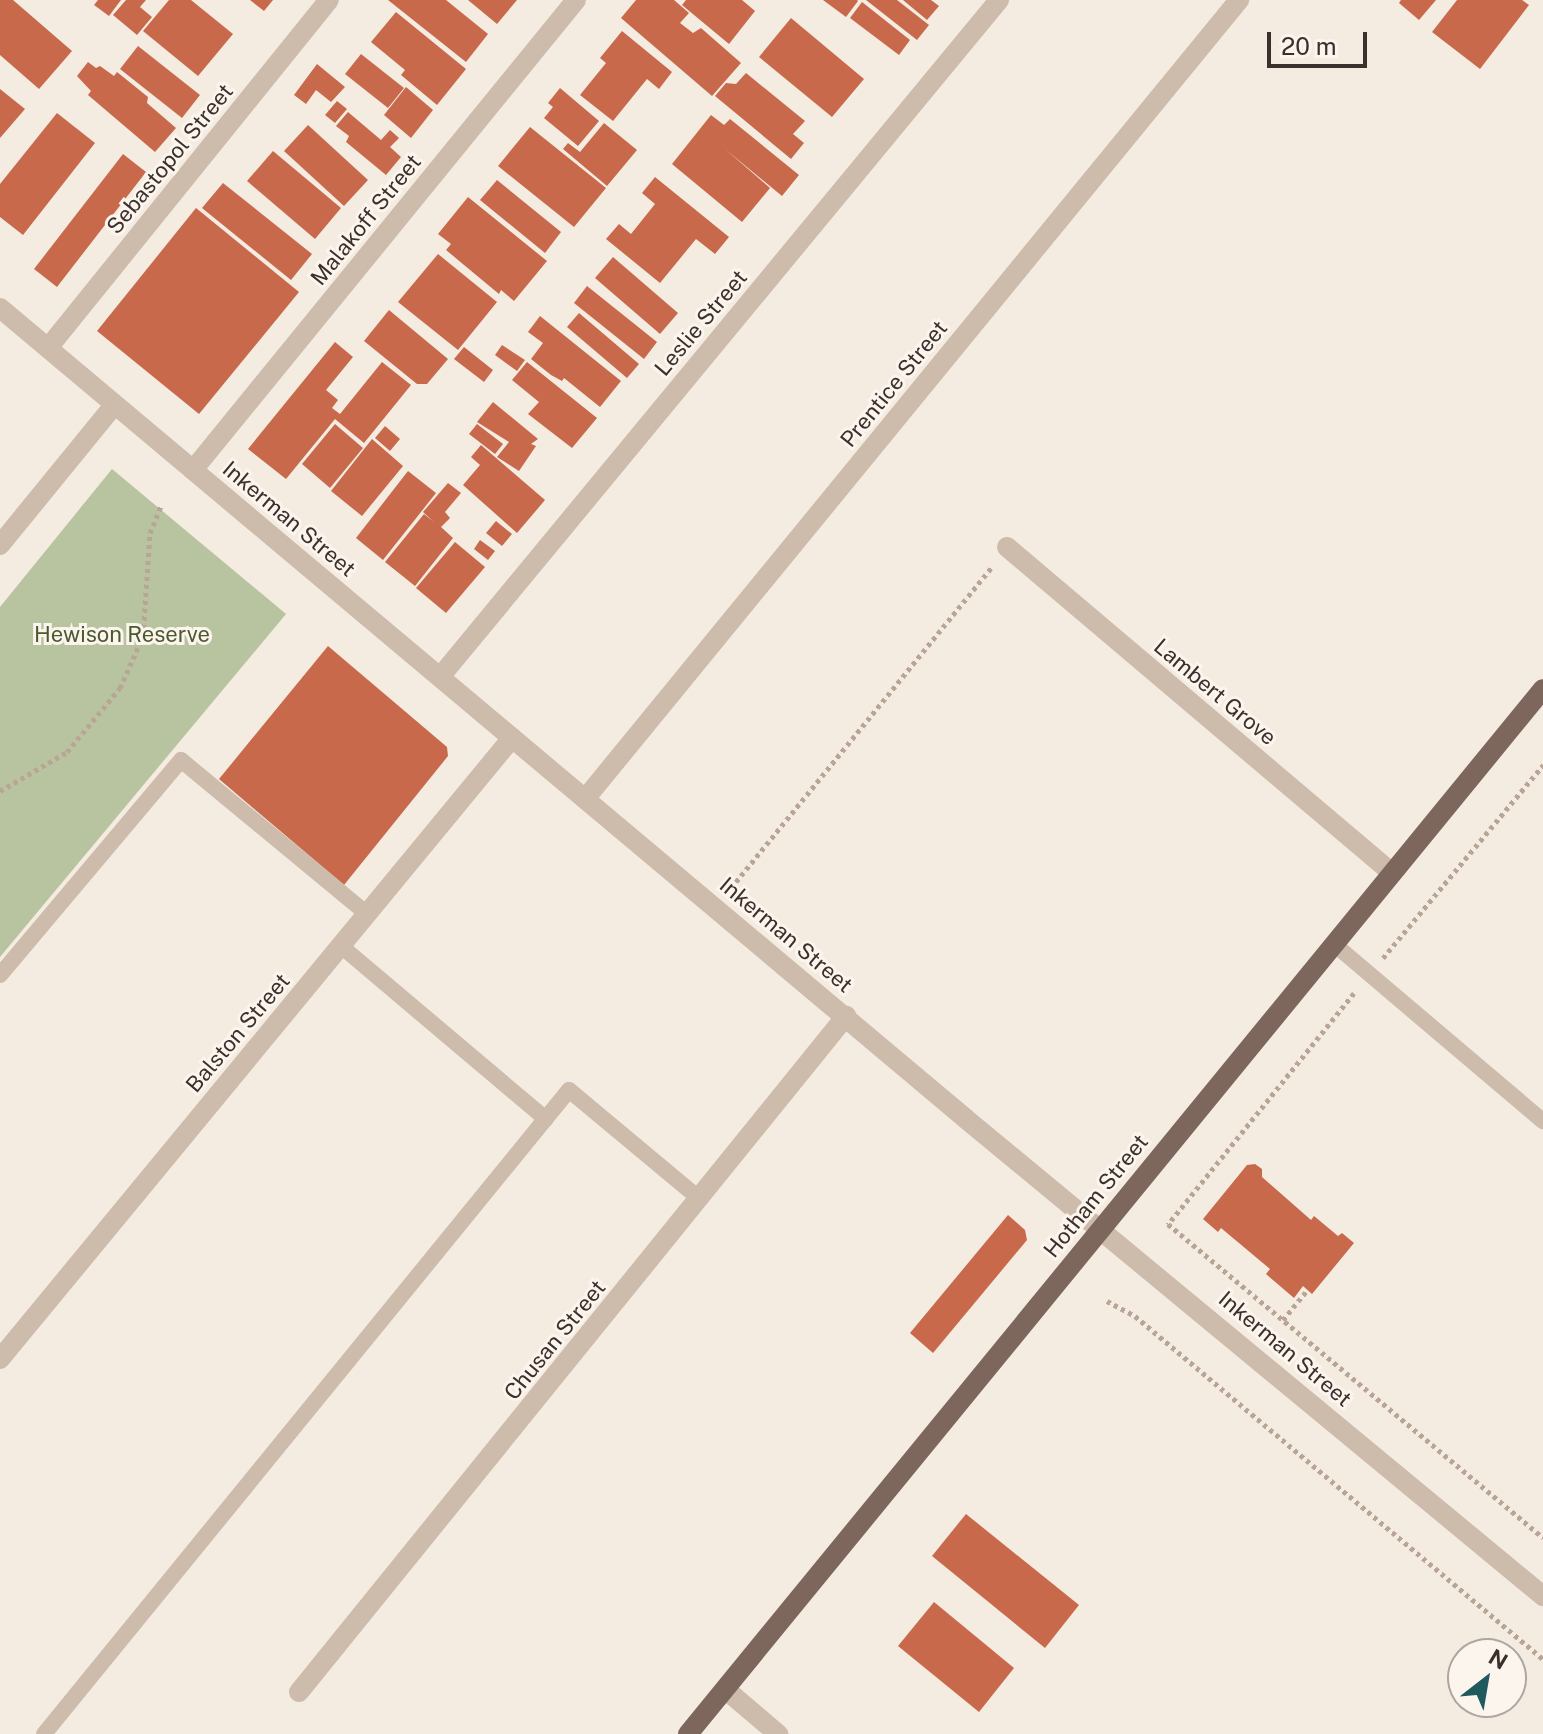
<!DOCTYPE html>
<style>
body{margin:0}
#map{position:relative;width:1543px;height:1734px;overflow:hidden;background:#f4ebe1;font-family:"Public Sans",sans-serif}
div>[style]{position:absolute}
.green>*{inset:0;background:#b8c4a0}
.building>*{inset:0;background:#c8694b}
.path>*{height:5px;margin-top:-2.5px;transform-origin:0;background:repeating-linear-gradient(90deg,#b9a596 0 4px,transparent 0 8px)}
.service>*{height:16px;margin:-8px;padding:0 8px;transform-origin:8px;border-radius:8px;background:#cdbbac}
.minor>*{height:20px;margin:-10px;padding:0 10px;transform-origin:10px;border-radius:10px;background:#cdbbac}
.tertiary>*{height:20px;margin:-10px;padding:0 10px;transform-origin:10px;border-radius:10px;background:#cdbbac}
.primary>*{height:20px;margin:-10px;padding:0 10px;transform-origin:10px;border-radius:10px;background:#7d675c}
span{translate:-50% -50%;white-space:nowrap;text-align:center;line-height:1.15;-webkit-text-stroke:6px #fbf5ee;paint-order:stroke}
.street-label{font-size:22px;color:#3b302b}
.park-label{font-size:22px;color:#4a5a2e}
.north{position:absolute;left:1447px;top:1638px;width:80px;height:80px;box-sizing:border-box;background:#fbf5ee;border:2px solid #aea6a0;border-radius:50%;rotate:31deg;font-size:22px;font-weight:700;line-height:32px;text-align:center;color:#3b302b}
.north::after{content:'';display:block;margin:auto;width:28px;height:36px;background:#1f5a5e;clip-path:polygon(50% 0,100% 100%,50% 72%,0 100%)}
.scale{position:absolute;left:1267px;top:32px;width:100px;height:36px;box-sizing:border-box;border:4px solid #3b302b;border-top:0;padding-left:10px;font-size:24px;line-height:28px;white-space:nowrap;color:#3b302b;-webkit-text-stroke:6px #fbf5ee;paint-order:stroke}
</style>
<div id="map">
<div class="green">
<div style="clip-path:polygon(112px 469px,286px 614px,0 957px,0 607px)"></div>
</div>
<div class="building">
<div style="clip-path:polygon(0 0,13px 0,72px 51px,39px 89px,0 55px)"></div>
<div style="clip-path:polygon(98px 0,121px 0,109px 16px,94px 5px)"></div>
<div style="clip-path:polygon(126px 0,146px 0,140px 7px,152px 17px,137px 35px,113px 15px)"></div>
<div style="clip-path:polygon(169px 0,191px 0,233px 34px,198px 76px,143px 31px)"></div>
<div style="clip-path:polygon(250px 0,273px 0,264px 11px)"></div>
<div style="clip-path:polygon(388px 0,446px 0,488px 34px,466px 62px)"></div>
<div style="clip-path:polygon(468px 0,517px 0,497px 24px)"></div>
<div style="clip-path:polygon(636px 0,674px 0,689px 13px,680px 23px,693px 33px,701px 28px,741px 63px,712px 96px,621px 18px)"></div>
<div style="clip-path:polygon(686px 0,742px 0,755px 11px,729px 44px,682px 5px)"></div>
<div style="clip-path:polygon(823px 0,857px 0,858px 1px,846px 17px)"></div>
<div style="clip-path:polygon(866px 0,897px 0,929px 25px,917px 40px)"></div>
<div style="clip-path:polygon(903px 0,931px 0,939px 6px,927px 20px)"></div>
<div style="clip-path:polygon(1401px 0,1436px 0,1419px 20px,1399px 3px)"></div>
<div style="clip-path:polygon(1457px 0,1522px 0,1529px 5px,1480px 69px,1432px 32px)"></div>
<div style="clip-path:polygon(862px 2px,910px 40px,899px 55px,850px 18px)"></div>
<div style="clip-path:polygon(396px 12px,466px 69px,437px 105px,401px 75px,405px 70px,371px 42px)"></div>
<div style="clip-path:polygon(791px 18px,864px 79px,832px 117px,759px 57px)"></div>
<div style="clip-path:polygon(622px 31px,672px 72px,659px 89px,647px 79px,613px 121px,580px 95px,606px 63px,600px 58px)"></div>
<div style="clip-path:polygon(138px 46px,200px 95px,182px 118px,120px 69px)"></div>
<div style="clip-path:polygon(361px 54px,404px 88px,388px 108px,345px 74px)"></div>
<div style="clip-path:polygon(88px 62px,96px 68px,100px 66px,114px 76px,117px 72px,148px 97px,147px 103px,176px 128px,155px 152px,88px 95px,91px 91px,77px 76px)"></div>
<div style="clip-path:polygon(317px 64px,345px 87px,331px 102px,316px 90px,306px 104px,294px 95px)"></div>
<div style="clip-path:polygon(746px 73px,805px 121px,793px 134px,804px 143px,791px 159px,715px 96px,726px 83px,736px 84px)"></div>
<div style="clip-path:polygon(406px 87px,433px 110px,411px 138px,384px 115px)"></div>
<div style="clip-path:polygon(560px 88px,599px 121px,578px 146px,544px 118px,553px 107px,548px 103px)"></div>
<div style="clip-path:polygon(0 89px,25px 109px,0 138px)"></div>
<div style="clip-path:polygon(337px 101px,347px 109px,335px 123px,325px 115px)"></div>
<div style="clip-path:polygon(348px 112px,381px 140px,390px 130px,399px 138px,390px 147px,401px 157px,386px 175px,346px 142px,349px 136px,336px 126px)"></div>
<div style="clip-path:polygon(57px 113px,95px 143px,23px 235px,0 217px,0 184px)"></div>
<div style="clip-path:polygon(711px 115px,724px 125px,730px 119px,799px 175px,782px 196px,725px 149px,770px 188px,742px 222px,672px 164px)"></div>
<div style="clip-path:polygon(604px 123px,637px 150px,607px 186px,563px 149px,568px 143px,580px 152px)"></div>
<div style="clip-path:polygon(308px 125px,368px 180px,344px 206px,284px 151px)"></div>
<div style="clip-path:polygon(530px 127px,606px 188px,574px 227px,498px 166px)"></div>
<div style="clip-path:polygon(273px 151px,341px 208px,315px 239px,247px 181px)"></div>
<div style="clip-path:polygon(123px 154px,146px 172px,57px 287px,34px 269px)"></div>
<div style="clip-path:polygon(655px 177px,729px 237px,715px 254px,696px 239px,660px 283px,606px 239px,619px 224px,631px 234px,655px 204px,642px 193px)"></div>
<div style="clip-path:polygon(497px 180px,561px 232px,545px 253px,480px 200px)"></div>
<div style="clip-path:polygon(223px 183px,312px 254px,291px 280px,202px 208px)"></div>
<div style="clip-path:polygon(468px 197px,547px 261px,514px 301px,501px 290px,499px 294px,446px 250px,451px 244px,438px 234px)"></div>
<div style="clip-path:polygon(196px 208px,299px 292px,199px 414px,97px 331px)"></div>
<div style="clip-path:polygon(438px 254px,497px 302px,458px 350px,398px 302px)"></div>
<div style="clip-path:polygon(613px 257px,678px 313px,660px 334px,595px 278px)"></div>
<div style="clip-path:polygon(587px 286px,657px 342px,644px 359px,574px 303px)"></div>
<div style="clip-path:polygon(389px 310px,448px 359px,427px 384px,417px 384px,364px 341px)"></div>
<div style="clip-path:polygon(579px 313px,639px 364px,627px 378px,567px 327px)"></div>
<div style="clip-path:polygon(540px 316px,621px 381px,600px 407px,564px 378px,562px 381px,551px 375px,531px 359px,543px 343px,528px 332px)"></div>
<div style="clip-path:polygon(335px 342px,353px 357px,326px 390px,338px 400px,332px 408px,340px 414px,382px 362px,411px 385px,364px 443px,335px 419px,286px 479px,248px 449px)"></div>
<div style="clip-path:polygon(502px 345px,525px 360px,517px 371px,495px 355px)"></div>
<div style="clip-path:polygon(464px 347px,493px 370px,484px 382px,454px 359px)"></div>
<div style="clip-path:polygon(527px 362px,597px 418px,572px 448px,528px 414px,539px 402px,512px 380px)"></div>
<div style="clip-path:polygon(493px 402px,538px 439px,531px 444px,536px 446px,519px 471px,497px 457px,509px 442px,477px 422px)"></div>
<div style="clip-path:polygon(335px 424px,363px 448px,330px 488px,302px 464px)"></div>
<div style="clip-path:polygon(477px 424px,503px 444px,495px 454px,469px 434px)"></div>
<div style="clip-path:polygon(385px 426px,400px 439px,390px 451px,375px 438px)"></div>
<div style="clip-path:polygon(372px 439px,403px 466px,362px 516px,331px 491px)"></div>
<div style="clip-path:polygon(481px 445px,545px 500px,517px 533px,463px 485px,480px 465px,471px 457px)"></div>
<div style="clip-path:polygon(408px 471px,436px 493px,383px 560px,356px 538px)"></div>
<div style="clip-path:polygon(448px 483px,461px 493px,445px 512px,450px 518px,441px 527px,453px 538px,415px 586px,385px 562px,424px 514px,434px 522px,423px 512px)"></div>
<div style="clip-path:polygon(496px 521px,512px 534px,502px 546px,486px 533px)"></div>
<div style="clip-path:polygon(480px 540px,495px 551px,488px 560px,474px 549px)"></div>
<div style="clip-path:polygon(455px 542px,485px 567px,446px 613px,416px 588px)"></div>
<div style="clip-path:polygon(328px 646px,447px 747px,448px 756px,344px 885px,219px 779px)"></div>
<div style="clip-path:polygon(1255px 1164px,1262px 1169px,1262px 1177px,1311px 1220px,1314px 1216px,1338px 1236px,1342px 1233px,1354px 1243px,1312px 1294px,1303px 1286px,1294px 1298px,1266px 1274px,1270px 1269px,1221px 1228px,1218px 1232px,1203px 1219px,1247px 1165px)"></div>
<div style="clip-path:polygon(1008px 1215px,1025px 1230px,1027px 1240px,933px 1353px,910px 1333px)"></div>
<div style="clip-path:polygon(966px 1514px,1079px 1605px,1045px 1648px,932px 1556px)"></div>
<div style="clip-path:polygon(934px 1602px,1014px 1668px,979px 1712px,898px 1646px)"></div>
</div>
<div class="path">
<div style="left:0;top:791px;width:78px;rotate:-30.2deg"></div>
<div style="left:67px;top:752px;width:83px;rotate:-50.4deg"></div>
<div style="left:120px;top:688px;width:57px;rotate:-66.1deg"></div>
<div style="left:143px;top:636px;width:103px;rotate:-86.1deg"></div>
<div style="left:150px;top:533px;width:31px;rotate:-68deg"></div>
<div style="left:731px;top:888px;width:414px;rotate:-50.9deg"></div>
<div style="left:1383px;top:958px;width:251px;rotate:-50.3deg"></div>
<div style="left:1354px;top:993px;width:297px;rotate:128.8deg"></div>
<div style="left:1168px;top:1224px;width:489px;rotate:39.9deg"></div>
<div style="left:1107px;top:1301px;width:32px;rotate:28deg"></div>
<div style="left:1135px;top:1316px;width:533px;rotate:40.05deg"></div>
<div style="left:1283px;top:1320px;width:38px;rotate:-51deg"></div>
</div>
<div class="service">
<div style="left:1334px;top:944px;width:274px;rotate:40.3deg"></div>
<div style="left:341px;top:946px;width:268px;rotate:40.2deg"></div>
<div style="left:0;top:975px;width:281px;rotate:-49.9deg"></div>
<div style="left:181px;top:760px;width:241px;rotate:39.6deg"></div>
<div style="left:44px;top:1734px;width:831px;rotate:-50.81deg"></div>
<div style="left:569px;top:1090px;width:170px;rotate:39.8deg"></div>
</div>
<div class="minor">
<div style="left:48px;top:348px;width:447px;rotate:-51.1deg"></div>
<div style="left:193px;top:470px;width:606px;rotate:-50.82deg"></div>
<div style="left:0;top:545px;width:181px;rotate:-50.8deg"></div>
<div style="left:1007px;top:547px;width:504px;rotate:40.26deg"></div>
<div style="left:440px;top:677px;width:878px;rotate:-50.45deg"></div>
<div style="left:585px;top:799px;width:1033px;rotate:-50.7deg"></div>
<div style="left:0;top:1359px;width:805px;rotate:-50.5deg"></div>
<div style="left:725px;top:1689px;width:70px;rotate:40.3deg"></div>
<div style="left:299px;top:1692px;width:870px;rotate:-51.02deg"></div>
</div>
<div class="tertiary">
<div style="left:0;top:308px;width:1261px;rotate:40.01deg"></div>
<div style="left:966px;top:1119px;width:749px;rotate:39.58deg"></div>
</div>
<div class="primary">
<div style="left:688px;top:1734px;width:1350px;rotate:-50.71deg"></div>
</div>
<div class="street-label">
<span style="left:170px;top:159px;rotate:-51deg">Sebastopol Street</span>
<span style="left:366px;top:220px;rotate:-51deg">Malakoff Street</span>
<span style="left:701px;top:323px;rotate:-50deg">Leslie Street</span>
<span style="left:894px;top:384px;rotate:-51deg">Prentice Street</span>
<span style="left:289px;top:519px;rotate:40deg">Inkerman Street</span>
<span style="left:1215px;top:692px;rotate:40deg">Lambert Grove</span>
<span style="left:786px;top:935px;rotate:40deg">Inkerman Street</span>
<span style="left:238px;top:1033px;rotate:-50deg">Balston Street</span>
<span style="left:1096px;top:1196px;rotate:-51deg">Hotham Street</span>
<span style="left:555px;top:1340px;rotate:-51deg">Chusan Street</span>
<span style="left:1285px;top:1349px;rotate:40deg">Inkerman Street</span>
</div>
<div class="park-label">
<span style="left:122px;top:635px">Hewison Reserve</span>
</div>
<div class="north">N</div>
<div class="scale">20 m</div>
</div>
